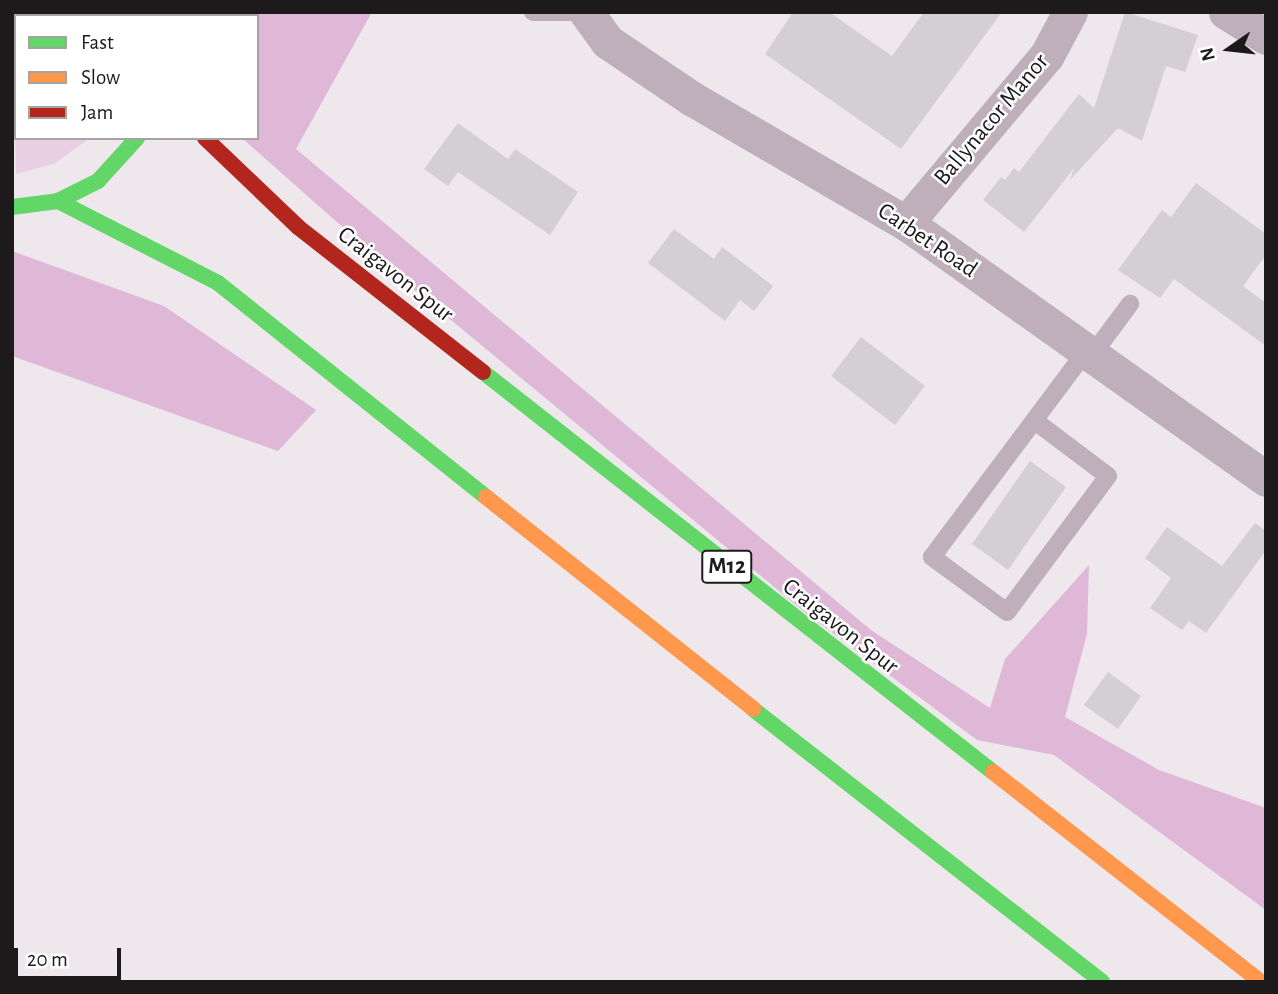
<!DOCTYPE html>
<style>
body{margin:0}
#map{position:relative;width:1278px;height:994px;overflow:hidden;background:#eee8ed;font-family:"Alegreya Sans",sans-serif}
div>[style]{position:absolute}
.green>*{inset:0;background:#e8cfe4}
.forest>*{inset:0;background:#dfb8d8}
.building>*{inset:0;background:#d4cfd3}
.lane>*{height:18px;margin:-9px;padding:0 9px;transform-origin:9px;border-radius:9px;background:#beafbb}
.street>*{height:35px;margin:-17.5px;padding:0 17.5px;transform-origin:17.5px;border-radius:17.5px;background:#beafbb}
.fast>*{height:16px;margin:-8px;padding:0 8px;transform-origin:8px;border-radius:8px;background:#63d668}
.slow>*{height:16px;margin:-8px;padding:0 8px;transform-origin:8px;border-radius:8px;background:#ff974d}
.jam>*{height:16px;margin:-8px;padding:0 8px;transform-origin:8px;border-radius:8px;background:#b3261e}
span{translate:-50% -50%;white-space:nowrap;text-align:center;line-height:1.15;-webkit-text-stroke:5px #fff;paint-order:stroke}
.shield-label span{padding:2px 5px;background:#fff;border:2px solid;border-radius:5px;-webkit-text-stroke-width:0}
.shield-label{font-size:23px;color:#1d1a1c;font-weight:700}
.street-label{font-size:24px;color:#1d1a1c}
.frame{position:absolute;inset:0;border:14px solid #1d1a1c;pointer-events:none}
.legend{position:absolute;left:14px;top:14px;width:245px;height:126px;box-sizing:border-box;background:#fff;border:2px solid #a5a3a4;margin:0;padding:9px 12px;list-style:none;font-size:21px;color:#1d1a1c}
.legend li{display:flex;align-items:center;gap:14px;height:35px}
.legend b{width:35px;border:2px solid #a5a3a4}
.north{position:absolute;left:1194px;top:14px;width:70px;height:70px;-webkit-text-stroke:5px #fff;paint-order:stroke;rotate:256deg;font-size:19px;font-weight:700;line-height:28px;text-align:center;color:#1d1a1c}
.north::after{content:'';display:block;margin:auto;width:24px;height:32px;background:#1d1a1c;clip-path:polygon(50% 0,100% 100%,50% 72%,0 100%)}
.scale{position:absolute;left:14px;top:948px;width:107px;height:32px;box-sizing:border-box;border:4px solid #1d1a1c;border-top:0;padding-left:9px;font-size:21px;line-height:24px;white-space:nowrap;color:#1d1a1c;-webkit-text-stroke:5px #fff;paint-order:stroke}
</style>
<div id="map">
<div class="green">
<div style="clip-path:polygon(12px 12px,111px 16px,16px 16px,16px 138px,90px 138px,54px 164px,16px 174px)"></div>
</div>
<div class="forest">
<div style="clip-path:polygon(189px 12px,372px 12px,296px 149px,871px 630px,990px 708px,1005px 659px,1089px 565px,1087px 634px,1065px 717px,1159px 770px,1266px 808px,1266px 910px,1054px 755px,977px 740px,807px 614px,400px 278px,242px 138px,257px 138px,257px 16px)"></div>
<div style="clip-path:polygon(12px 251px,164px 306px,316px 410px,278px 451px,12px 356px)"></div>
</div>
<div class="building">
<div style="clip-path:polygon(793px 12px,829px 12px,892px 56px,924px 12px,1002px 12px,901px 149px,765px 54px)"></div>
<div style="clip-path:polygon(1125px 12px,1198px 35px,1185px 72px,1166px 66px,1142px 141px,1118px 128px,1070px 180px,1074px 168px,1024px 232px,983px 200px,1001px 177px,1005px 180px,1014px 168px,1019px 172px,1079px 94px,1094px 108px)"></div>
<div style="clip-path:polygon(458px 123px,508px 159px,515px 149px,578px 192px,550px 235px,458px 172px,448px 186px,424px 169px)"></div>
<div style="clip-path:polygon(1196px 183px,1266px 234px,1266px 255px,1243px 286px,1266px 303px,1266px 346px,1174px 279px,1160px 298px,1118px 270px,1162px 210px,1171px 217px)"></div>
<div style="clip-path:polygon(674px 229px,714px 259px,722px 247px,773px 286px,754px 311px,740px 300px,725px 321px,648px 263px)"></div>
<div style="clip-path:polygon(861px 337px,925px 386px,895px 425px,831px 376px)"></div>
<div style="clip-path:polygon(1030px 461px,1066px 487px,1008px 570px,972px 544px)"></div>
<div style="clip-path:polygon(1255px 523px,1266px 531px,1266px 550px,1206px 633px,1189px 621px,1182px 630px,1150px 608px,1171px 578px,1145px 558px,1167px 527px,1222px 566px)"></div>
<div style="clip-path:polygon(1108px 672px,1141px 696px,1118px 729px,1084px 705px)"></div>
</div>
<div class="lane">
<div style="left:533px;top:12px;width:37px"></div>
<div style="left:1092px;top:355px;width:64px;rotate:-53.3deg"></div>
<div style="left:1035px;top:421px;width:91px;rotate:37deg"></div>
<div style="left:1108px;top:476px;width:169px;rotate:126.6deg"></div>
<div style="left:1007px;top:612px;width:93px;rotate:-143.7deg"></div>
<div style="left:932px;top:557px;width:257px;rotate:-53.2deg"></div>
</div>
<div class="street">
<div style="left:586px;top:12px;width:37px;rotate:54deg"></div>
<div style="left:608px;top:42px;width:100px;rotate:34deg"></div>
<div style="left:691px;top:98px;width:249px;rotate:30.2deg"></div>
<div style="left:906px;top:223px;width:442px;rotate:35.4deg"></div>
<div style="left:1226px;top:12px;width:47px;rotate:32deg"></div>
<div style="left:906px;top:223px;width:219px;rotate:-50deg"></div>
<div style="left:1047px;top:55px;width:49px;rotate:-61.9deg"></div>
</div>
<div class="fast">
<div style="left:153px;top:12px;width:4px;rotate:76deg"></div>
<div style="left:58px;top:201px;width:180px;rotate:27.1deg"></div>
<div style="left:218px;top:283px;width:343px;rotate:38.6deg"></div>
<div style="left:12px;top:207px;width:46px;rotate:-7.4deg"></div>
<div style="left:58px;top:201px;width:45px;rotate:-26.6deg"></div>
<div style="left:98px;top:181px;width:58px;rotate:-47.8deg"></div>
<div style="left:483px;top:372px;width:648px;rotate:38.11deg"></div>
<div style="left:753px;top:709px;width:443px;rotate:38deg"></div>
</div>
<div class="slow">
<div style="left:486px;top:497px;width:341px;rotate:38.4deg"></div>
<div style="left:993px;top:772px;width:340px;rotate:38.1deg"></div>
</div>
<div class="jam">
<div style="left:205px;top:138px;width:129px;rotate:43.7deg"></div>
<div style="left:298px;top:227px;width:235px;rotate:38.1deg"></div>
</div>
<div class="shield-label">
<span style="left:727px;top:567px">M12</span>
</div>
<div class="street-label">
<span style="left:992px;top:120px;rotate:-50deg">Ballynacor Manor</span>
<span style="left:927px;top:241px;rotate:34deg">Carbet Road</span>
<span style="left:395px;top:275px;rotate:38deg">Craigavon Spur</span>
<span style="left:840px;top:627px;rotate:38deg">Craigavon Spur</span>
</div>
<div class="frame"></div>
<ul class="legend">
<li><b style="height:9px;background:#63d668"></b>Fast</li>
<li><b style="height:9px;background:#ff974d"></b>Slow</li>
<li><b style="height:9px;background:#b3261e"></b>Jam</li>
</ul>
<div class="north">N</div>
<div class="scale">20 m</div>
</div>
